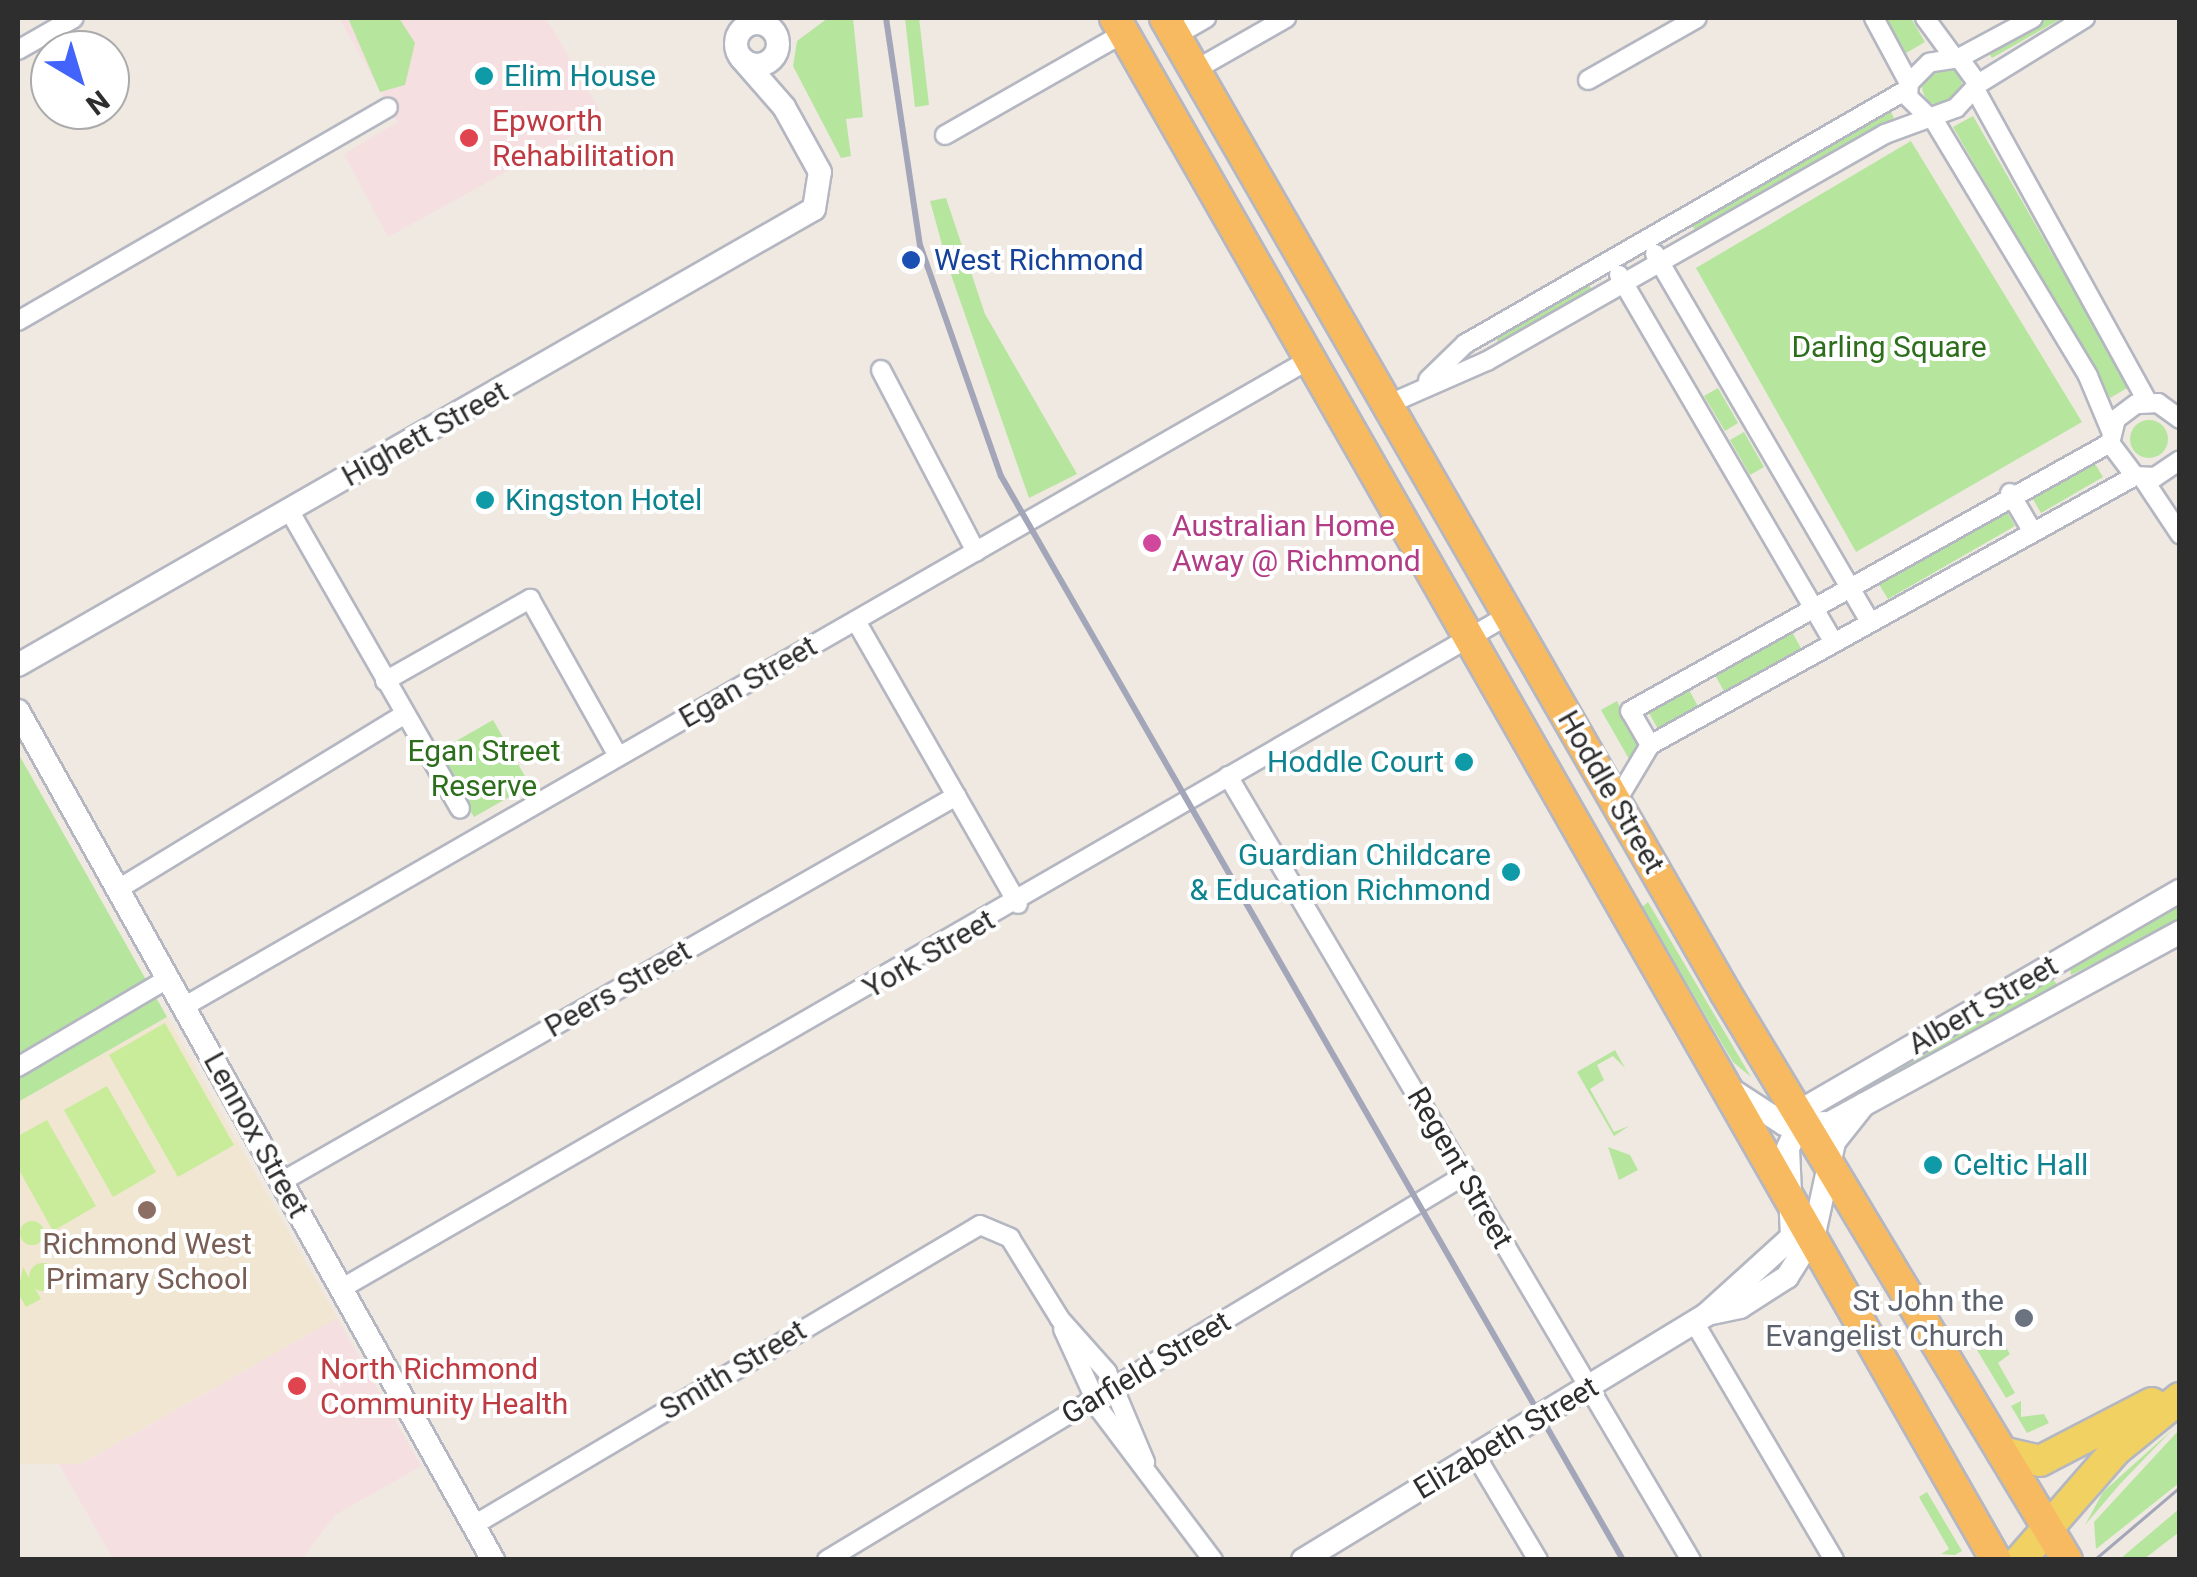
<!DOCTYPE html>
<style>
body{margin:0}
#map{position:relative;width:2197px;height:1577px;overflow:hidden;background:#efe9e1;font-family:Roboto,sans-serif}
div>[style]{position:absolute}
.education>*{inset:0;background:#f0e6d1}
.medical>*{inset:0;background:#f5dfe0}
.green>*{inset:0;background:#b6e59e}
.round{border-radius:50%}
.pitch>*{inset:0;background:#c9ec9a}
.roads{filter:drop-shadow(2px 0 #b4b7c1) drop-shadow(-2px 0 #b4b7c1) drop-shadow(0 2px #b4b7c1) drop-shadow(0 -2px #b4b7c1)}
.minor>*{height:18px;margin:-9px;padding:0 9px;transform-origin:9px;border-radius:9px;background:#fff}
.tertiary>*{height:22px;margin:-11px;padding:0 11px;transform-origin:11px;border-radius:11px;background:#fff}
.tertiary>.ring{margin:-11px;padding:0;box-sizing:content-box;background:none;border:22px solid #fff;border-radius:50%}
.primary>*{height:30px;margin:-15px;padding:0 15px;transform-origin:15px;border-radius:15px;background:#f2d163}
.trunk>*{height:30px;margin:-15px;padding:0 15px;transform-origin:15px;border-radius:15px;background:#f8ba60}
.tram>*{height:2.5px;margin:-1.25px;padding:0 1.25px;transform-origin:1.25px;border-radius:1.25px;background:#a3a6b8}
.rail>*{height:6px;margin:-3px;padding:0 3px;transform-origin:3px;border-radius:3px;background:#a3a6b8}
.dots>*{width:28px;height:28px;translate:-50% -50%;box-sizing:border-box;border:5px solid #fff;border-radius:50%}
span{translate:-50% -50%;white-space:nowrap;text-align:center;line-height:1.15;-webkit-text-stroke:8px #fff;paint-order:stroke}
.culture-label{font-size:30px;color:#0d838f}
.left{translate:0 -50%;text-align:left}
.right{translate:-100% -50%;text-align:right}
.health-label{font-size:30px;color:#be3a42}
.transit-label{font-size:30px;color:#164399}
.park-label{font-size:30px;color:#2c6e1b}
.street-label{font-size:30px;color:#2e2e2e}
.hotel-label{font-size:30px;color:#b23c85}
.education-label{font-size:30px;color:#785e54}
.worship-label{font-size:30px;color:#5b616d}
.frame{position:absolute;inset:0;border:20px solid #2e2e2e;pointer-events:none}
.north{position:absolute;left:30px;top:30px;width:100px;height:100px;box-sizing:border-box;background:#fff;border:2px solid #ababab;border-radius:50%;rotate:142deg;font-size:28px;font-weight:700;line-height:40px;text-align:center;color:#2e2e2e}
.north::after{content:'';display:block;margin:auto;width:35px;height:45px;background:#4264fb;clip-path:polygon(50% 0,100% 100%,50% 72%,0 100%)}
</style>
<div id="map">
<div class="education">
<div style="clip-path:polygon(167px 1017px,337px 1318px,80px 1464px,18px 1464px,18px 1102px)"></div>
</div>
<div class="medical">
<div style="clip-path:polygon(339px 18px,546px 18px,604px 118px,388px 237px,344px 154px,398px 122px)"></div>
<div style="clip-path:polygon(337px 1318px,421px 1466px,335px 1515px,302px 1559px,113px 1559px,59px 1464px,81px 1464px)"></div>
</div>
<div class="green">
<div style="clip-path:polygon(348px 18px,399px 18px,415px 43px,405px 85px,380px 92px)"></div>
<div style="clip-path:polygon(828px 18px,853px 18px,863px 117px,846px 119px,851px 156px,841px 158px,793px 66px,797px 41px)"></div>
<div style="clip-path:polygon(905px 18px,919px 18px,929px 105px,915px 107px)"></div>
<div style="clip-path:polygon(1885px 18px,1911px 18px,1925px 42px,1906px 53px)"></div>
<div style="clip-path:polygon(2046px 18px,2062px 18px,1992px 58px,1988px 52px)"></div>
<div class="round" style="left:1922px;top:66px;width:40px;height:40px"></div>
<div style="clip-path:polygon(1891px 112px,1894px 118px,1696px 232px,1692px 225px)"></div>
<div style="clip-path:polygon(1973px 116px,2129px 387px,2110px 398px,1953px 127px)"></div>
<div style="clip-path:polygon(1911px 141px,2082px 422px,1856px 552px,1696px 268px)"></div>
<div style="clip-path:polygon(946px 198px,985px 314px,1077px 474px,1029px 498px,948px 266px,930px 201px)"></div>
<div style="clip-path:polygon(1589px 285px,1593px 291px,1499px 344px,1496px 338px)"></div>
<div style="clip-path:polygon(1718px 388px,1738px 423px,1725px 431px,1704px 396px)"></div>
<div class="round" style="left:2130px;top:420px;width:38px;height:38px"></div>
<div style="clip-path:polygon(1744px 432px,1764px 467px,1750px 475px,1730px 440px)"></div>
<div style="clip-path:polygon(2091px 457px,2103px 477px,2041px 513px,2029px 492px)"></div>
<div style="clip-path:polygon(2005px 508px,2015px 526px,1888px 599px,1877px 581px)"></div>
<div style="clip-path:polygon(1792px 632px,1802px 650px,1725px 693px,1715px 675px)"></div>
<div style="clip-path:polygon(1689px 690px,1699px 708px,1659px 731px,1649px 713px)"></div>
<div style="clip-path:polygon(1617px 701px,1640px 750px,1629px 759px,1601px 710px)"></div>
<div style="clip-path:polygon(493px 720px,530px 785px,474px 817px,437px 752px)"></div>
<div style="clip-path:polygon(18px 753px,167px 1017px,18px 1102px)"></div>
<div style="clip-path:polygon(2179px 901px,2179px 922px,2071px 975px,2070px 967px)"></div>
<div style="clip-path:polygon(1648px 902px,1751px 1077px,1733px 1062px,1642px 907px)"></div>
<div style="clip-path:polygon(2051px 977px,2060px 988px,2027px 1009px,1838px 1108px,1834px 1101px)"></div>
<div style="clip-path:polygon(1615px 1050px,1625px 1068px,1613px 1056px,1597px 1065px,1604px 1080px,1590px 1089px,1614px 1132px,1629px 1126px,1614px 1136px,1577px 1072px)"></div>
<div style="clip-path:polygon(1608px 1147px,1630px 1155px,1638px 1170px,1619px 1180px)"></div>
<div style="clip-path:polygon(1965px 1330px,1999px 1336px,2010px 1354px,1998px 1363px,2015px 1393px,2006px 1398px)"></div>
<div style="clip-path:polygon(2021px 1401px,2021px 1417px,2044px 1414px,2049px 1423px,2027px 1433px,2011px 1406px)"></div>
<div style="clip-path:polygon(2173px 1429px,2120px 1484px,2085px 1525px,2103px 1492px)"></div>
<div style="clip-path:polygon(2179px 1430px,2179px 1483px,2096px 1549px,2094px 1522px)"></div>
<div style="clip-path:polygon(1927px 1492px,1962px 1551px,1955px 1555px,1941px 1554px,1949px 1549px,1919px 1497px)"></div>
<div style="clip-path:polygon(2179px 1509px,2178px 1533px,2144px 1559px,2120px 1559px)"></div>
</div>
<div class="pitch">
<div style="clip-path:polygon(165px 1023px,234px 1145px,178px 1177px,109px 1055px)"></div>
<div style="clip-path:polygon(107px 1086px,156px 1172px,113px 1197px,64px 1110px)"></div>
<div style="clip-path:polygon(47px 1120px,96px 1206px,53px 1231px,18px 1168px,18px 1136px)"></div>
<div class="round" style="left:20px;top:1221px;width:24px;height:24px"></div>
<div class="round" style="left:29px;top:1263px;width:28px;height:28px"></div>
<div style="clip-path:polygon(23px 1267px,41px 1299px,26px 1307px,18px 1293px)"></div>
</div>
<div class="roads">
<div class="minor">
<div style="left:1874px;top:18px;width:74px;rotate:61.7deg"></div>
<div style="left:1925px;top:18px;width:47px;rotate:53.6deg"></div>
<div style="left:1175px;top:36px;width:36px;rotate:-30deg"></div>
<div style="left:18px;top:50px;width:64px;rotate:-29.7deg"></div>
<div style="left:1959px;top:58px;width:84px;rotate:-28.4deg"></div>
<div style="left:1195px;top:70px;width:105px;rotate:-29.7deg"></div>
<div style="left:1588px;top:80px;width:125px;rotate:-29.6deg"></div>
<div style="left:1978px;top:84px;width:126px;rotate:-31.7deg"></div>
<div style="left:1976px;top:91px;width:355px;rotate:61.1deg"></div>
<div style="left:1932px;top:117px;width:302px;rotate:58.9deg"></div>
<div style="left:2088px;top:376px;width:60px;rotate:67.3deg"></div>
<div style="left:945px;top:135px;width:206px;rotate:-29.7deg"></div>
<div style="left:1655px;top:254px;width:424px;rotate:59.7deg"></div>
<div style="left:1619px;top:275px;width:424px;rotate:59.7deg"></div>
<div style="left:18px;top:321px;width:427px;rotate:-30deg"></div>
<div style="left:881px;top:370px;width:205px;rotate:62.4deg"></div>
<div style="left:1428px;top:380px;width:52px;rotate:-44.2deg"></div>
<div style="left:1465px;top:344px;width:511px;rotate:-29.93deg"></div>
<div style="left:1389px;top:404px;width:107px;rotate:-23.7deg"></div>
<div style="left:1487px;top:361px;width:458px;rotate:-29.7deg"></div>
<div style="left:1885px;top:134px;width:76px;rotate:-20.1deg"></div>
<div style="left:1956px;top:108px;width:33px;rotate:-47deg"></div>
<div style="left:1978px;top:84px;width:32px;rotate:-126deg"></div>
<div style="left:1959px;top:58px;width:30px;rotate:171deg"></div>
<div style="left:1929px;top:63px;width:28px;rotate:135deg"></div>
<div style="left:1909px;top:83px;width:14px;rotate:94deg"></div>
<div style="left:1908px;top:97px;width:28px;rotate:44deg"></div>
<div style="left:2180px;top:419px;width:27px;rotate:-144deg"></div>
<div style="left:2158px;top:403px;width:22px;rotate:177deg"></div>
<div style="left:2136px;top:404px;width:25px;rotate:143deg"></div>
<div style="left:2116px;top:419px;width:25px;rotate:104deg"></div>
<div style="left:2110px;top:443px;width:41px;rotate:52.9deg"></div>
<div style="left:2135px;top:476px;width:20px;rotate:3deg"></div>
<div style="left:2155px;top:477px;width:30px;rotate:-34deg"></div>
<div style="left:2142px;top:477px;width:69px;rotate:56.3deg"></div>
<div style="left:2010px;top:493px;width:42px;rotate:59.7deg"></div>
<div style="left:289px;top:510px;width:344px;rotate:60.2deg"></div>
<div style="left:856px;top:621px;width:326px;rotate:60.2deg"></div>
<div style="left:385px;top:681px;width:167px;rotate:-29.5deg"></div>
<div style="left:530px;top:599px;width:180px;rotate:60.7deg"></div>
<div style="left:1650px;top:745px;width:39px;rotate:-120deg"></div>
<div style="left:1630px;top:711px;width:550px;rotate:-29.18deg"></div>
<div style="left:1228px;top:776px;width:911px;rotate:59.44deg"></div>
<div style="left:1616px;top:802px;width:66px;rotate:-59.2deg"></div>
<div style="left:1650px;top:745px;width:555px;rotate:-29.01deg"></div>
<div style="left:120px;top:888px;width:334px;rotate:-31.4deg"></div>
<div style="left:185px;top:1006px;width:1300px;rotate:-29.9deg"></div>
<div style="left:18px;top:1067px;width:175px;rotate:-30.5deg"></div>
<div style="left:281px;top:1182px;width:778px;rotate:-29.76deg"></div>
<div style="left:344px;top:1287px;width:1346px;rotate:-29.99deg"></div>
<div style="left:1694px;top:1322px;width:276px;rotate:59.5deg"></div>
<div style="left:1063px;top:1329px;width:89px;rotate:65.4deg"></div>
<div style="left:1100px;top:1410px;width:188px;rotate:53deg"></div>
<div style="left:1476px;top:1456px;width:121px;rotate:59.2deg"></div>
<div style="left:474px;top:1525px;width:588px;rotate:-30.66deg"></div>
<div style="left:980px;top:1225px;width:33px;rotate:23deg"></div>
<div style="left:1010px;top:1238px;width:95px;rotate:58.3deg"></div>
<div style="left:1060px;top:1319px;width:71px;rotate:48.4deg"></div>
<div style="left:1107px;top:1372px;width:98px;rotate:67.1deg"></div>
<div style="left:827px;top:1560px;width:745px;rotate:-31.11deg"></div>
</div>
<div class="tertiary">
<div class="ring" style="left:736px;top:23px;width:20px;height:20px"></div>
<div style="left:18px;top:665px;width:917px;rotate:-29.81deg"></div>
<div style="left:814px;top:209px;width:37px;rotate:-81deg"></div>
<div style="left:820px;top:172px;width:74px;rotate:-119deg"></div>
<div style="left:784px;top:107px;width:64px;rotate:-131.2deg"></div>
<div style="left:18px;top:711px;width:973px;rotate:60.77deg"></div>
<div style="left:1733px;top:1091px;width:61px;rotate:32.9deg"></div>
<div style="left:1784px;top:1124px;width:46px;rotate:-1.2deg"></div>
<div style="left:1830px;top:1123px;width:399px;rotate:-28.6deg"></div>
<div style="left:1707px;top:1314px;width:115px;rotate:-42.2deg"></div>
<div style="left:1792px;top:1237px;width:89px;rotate:-92.6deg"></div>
<div style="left:1788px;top:1148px;width:45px;rotate:-65.1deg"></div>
<div style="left:1807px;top:1107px;width:431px;rotate:-30.1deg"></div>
<div style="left:1303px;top:1560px;width:473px;rotate:-31.3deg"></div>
<div style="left:1707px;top:1314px;width:34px;rotate:-12deg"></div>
<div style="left:1740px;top:1307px;width:56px;rotate:-32.6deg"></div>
<div style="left:1787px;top:1277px;width:51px;rotate:-57.9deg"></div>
<div style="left:1814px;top:1234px;width:94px;rotate:-77.7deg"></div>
<div style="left:1834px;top:1142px;width:48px;rotate:-51.7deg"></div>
</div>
<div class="primary">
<div style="left:2002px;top:1452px;width:39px;rotate:13deg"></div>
<div style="left:2040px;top:1461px;width:126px;rotate:-27.4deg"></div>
<div style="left:2020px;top:1560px;width:147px;rotate:-48.9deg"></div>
<div style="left:2117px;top:1449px;width:81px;rotate:-39deg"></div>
</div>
<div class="trunk">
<div style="left:1115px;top:18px;width:1776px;rotate:60.26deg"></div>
<div style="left:1165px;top:18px;width:1124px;rotate:60.1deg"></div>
<div style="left:1725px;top:992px;width:663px;rotate:58.95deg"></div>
</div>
</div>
<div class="tram">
<div style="left:2094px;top:1560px;width:113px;rotate:-40.3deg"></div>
</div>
<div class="rail">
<div style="left:886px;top:18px;width:230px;rotate:81.5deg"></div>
<div style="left:920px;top:245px;width:245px;rotate:70.7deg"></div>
<div style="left:1001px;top:476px;width:1250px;rotate:60.15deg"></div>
</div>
<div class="dots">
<div style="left:484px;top:76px;background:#0f9aa8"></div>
<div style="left:469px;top:138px;background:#e0444e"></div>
<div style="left:911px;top:260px;background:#1a4fb4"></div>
<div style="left:485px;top:500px;background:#0f9aa8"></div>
<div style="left:1152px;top:543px;background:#d1479c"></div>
<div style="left:1464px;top:762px;background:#0f9aa8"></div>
<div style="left:1511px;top:872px;background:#0f9aa8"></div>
<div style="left:1933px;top:1165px;background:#0f9aa8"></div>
<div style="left:147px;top:1210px;background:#8d6e63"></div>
<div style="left:2024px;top:1318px;background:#6b7280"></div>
<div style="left:297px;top:1386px;background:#e0444e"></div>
</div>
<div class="culture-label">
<span class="left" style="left:504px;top:76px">Elim House</span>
<span class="left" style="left:505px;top:500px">Kingston Hotel</span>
<span class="right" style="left:1444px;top:762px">Hoddle Court</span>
<span class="right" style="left:1491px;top:872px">Guardian Childcare<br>&amp; Education Richmond</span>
<span class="left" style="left:1953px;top:1165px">Celtic Hall</span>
</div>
<div class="health-label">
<span class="left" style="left:492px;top:138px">Epworth<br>Rehabilitation</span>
<span class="left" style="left:320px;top:1386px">North Richmond<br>Community Health</span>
</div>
<div class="transit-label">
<span class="left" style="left:934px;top:260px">West Richmond</span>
</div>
<div class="park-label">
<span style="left:1889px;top:347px">Darling Square</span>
<span style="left:484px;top:768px">Egan Street<br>Reserve</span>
</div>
<div class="street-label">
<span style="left:425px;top:434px;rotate:-29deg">Highett Street</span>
<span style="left:748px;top:682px;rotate:-30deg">Egan Street</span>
<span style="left:1611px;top:792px;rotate:60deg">Hoddle Street</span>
<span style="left:929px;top:954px;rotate:-30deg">York Street</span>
<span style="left:618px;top:989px;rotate:-30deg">Peers Street</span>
<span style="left:1983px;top:1005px;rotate:-30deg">Albert Street</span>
<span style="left:256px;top:1135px;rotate:61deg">Lennox Street</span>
<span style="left:1460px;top:1168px;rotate:60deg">Regent Street</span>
<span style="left:1146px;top:1368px;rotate:-31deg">Garfield Street</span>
<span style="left:733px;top:1370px;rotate:-31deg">Smith Street</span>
<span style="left:1506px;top:1438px;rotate:-31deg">Elizabeth Street</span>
</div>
<div class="hotel-label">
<span class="left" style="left:1172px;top:543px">Australian Home<br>Away @ Richmond</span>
</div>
<div class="education-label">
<span style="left:147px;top:1261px">Richmond West<br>Primary School</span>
</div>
<div class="worship-label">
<span class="right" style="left:2004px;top:1318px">St John the<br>Evangelist Church</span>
</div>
<div class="frame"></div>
<div class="north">N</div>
</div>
